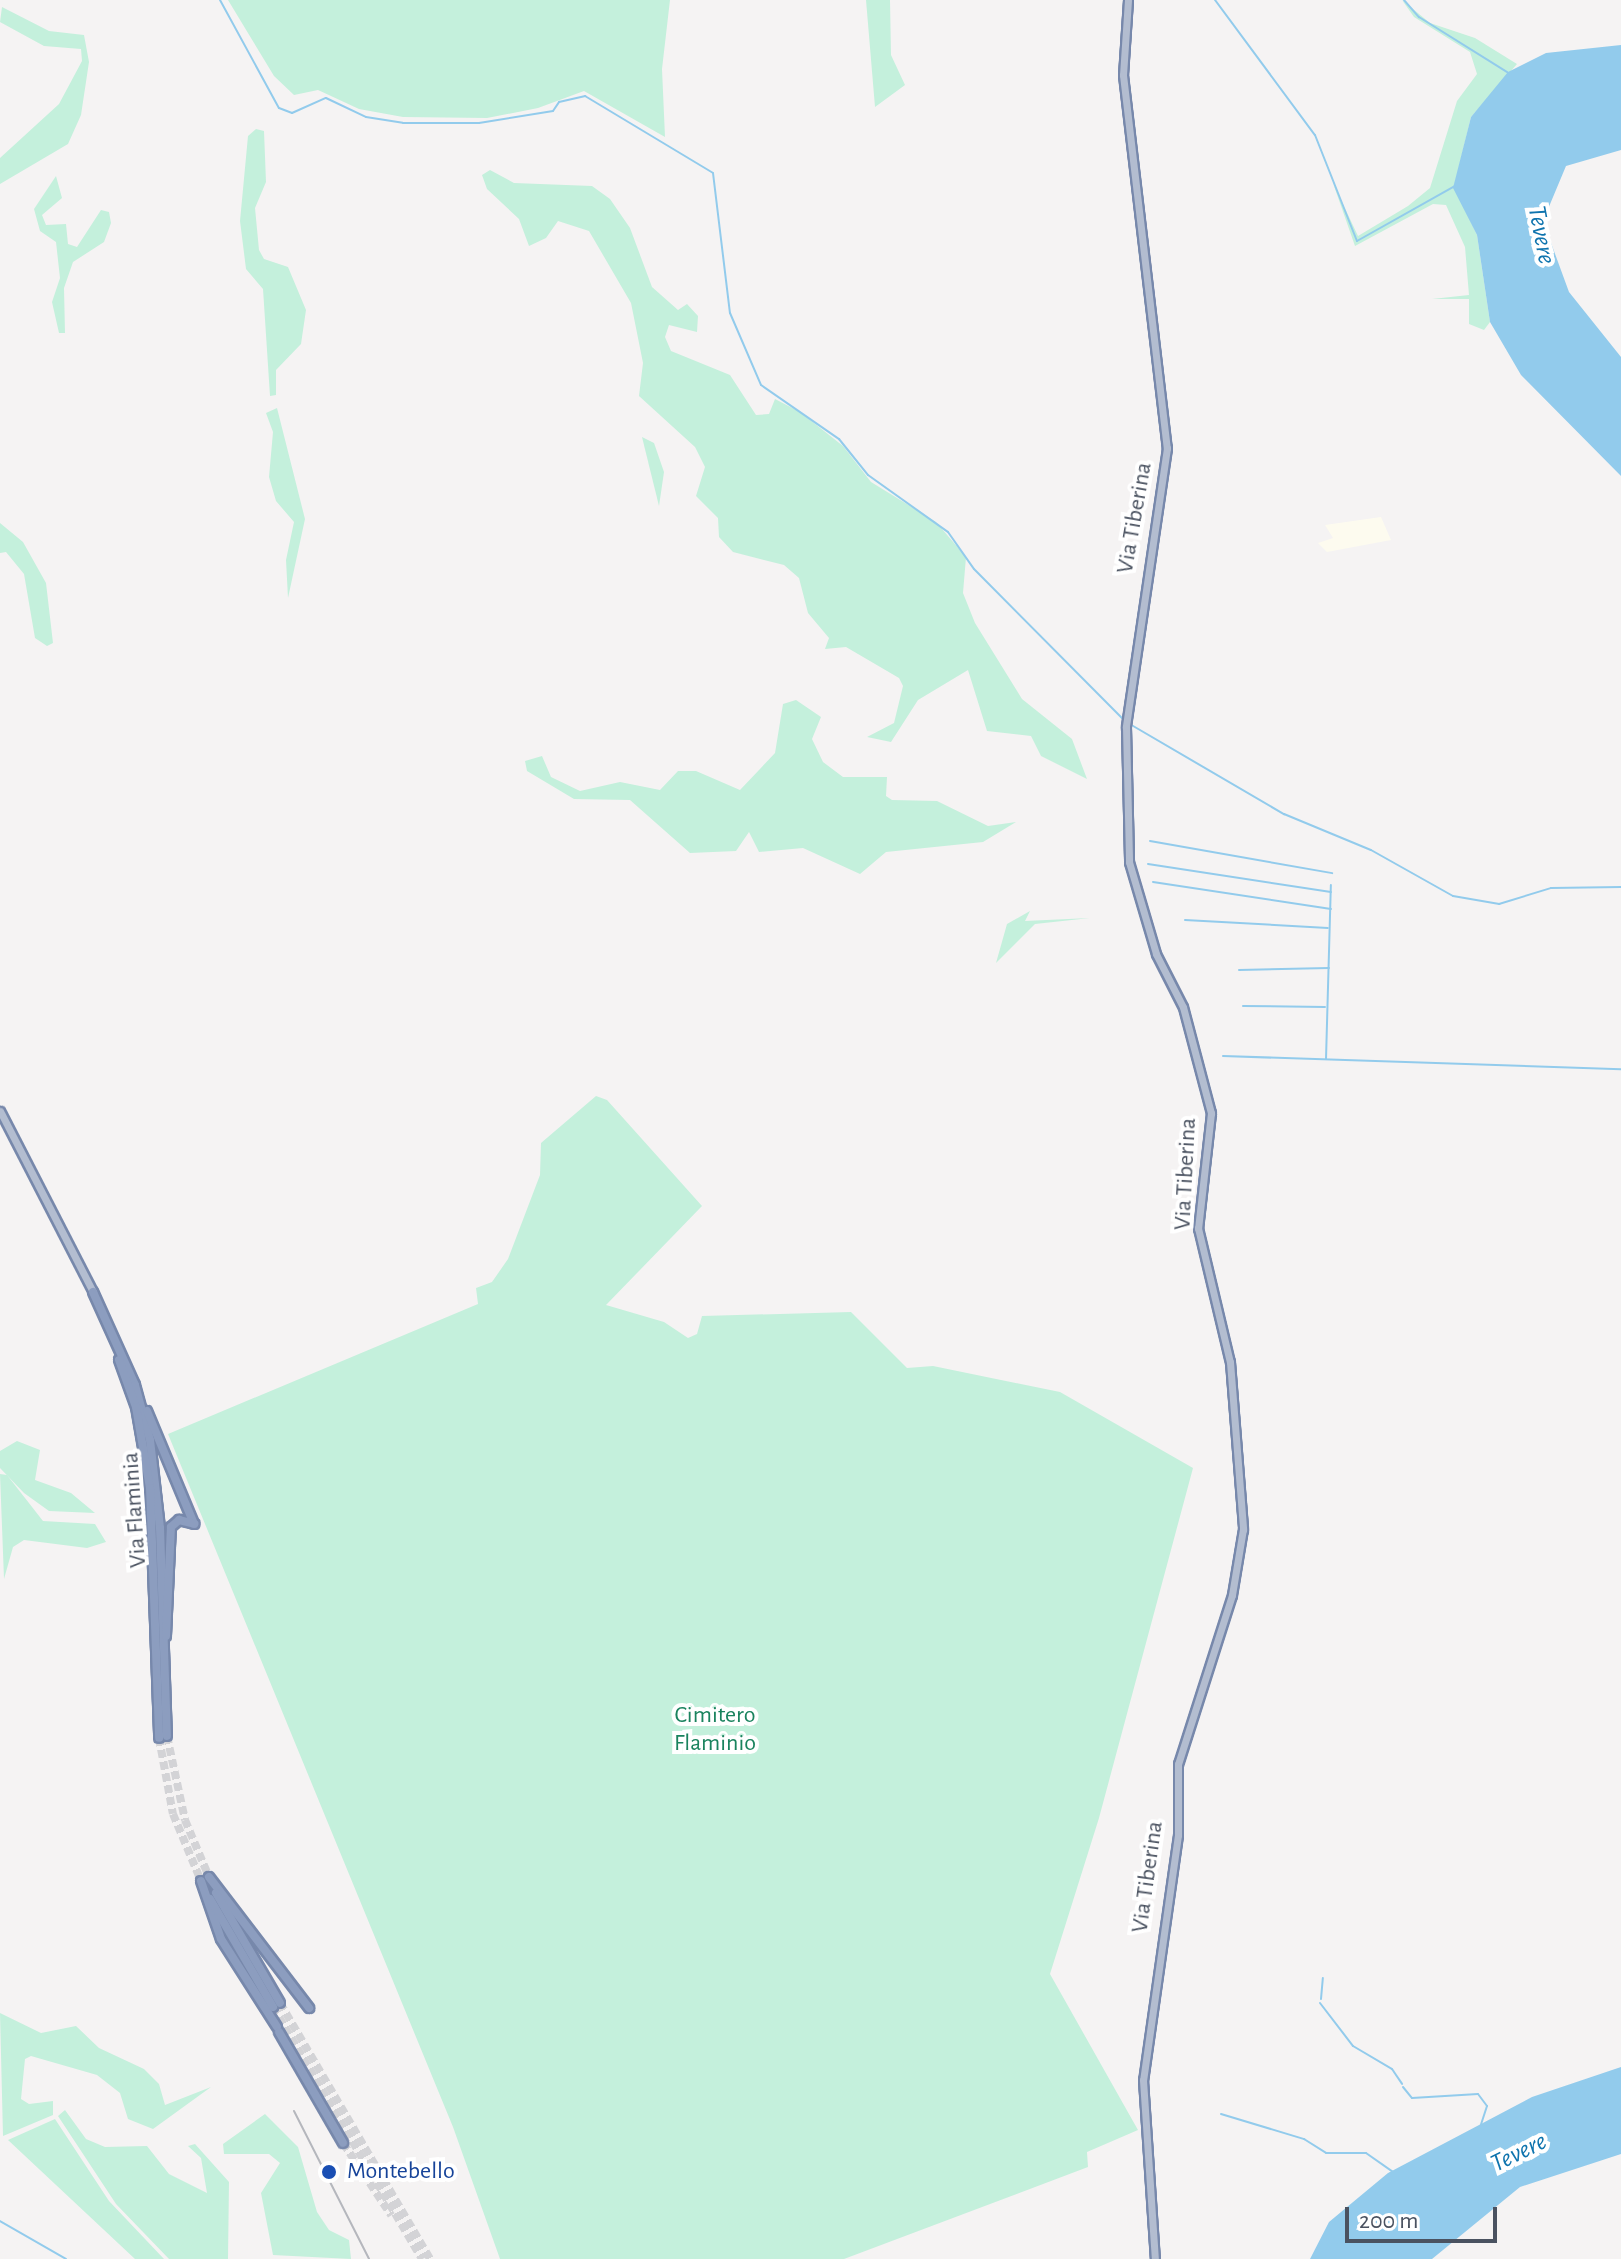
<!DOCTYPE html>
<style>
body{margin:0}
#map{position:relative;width:1621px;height:2259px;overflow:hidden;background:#f5f3f3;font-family:"Alegreya Sans",sans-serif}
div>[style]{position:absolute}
.commercial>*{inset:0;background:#fdfbef}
.green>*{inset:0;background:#c4f0dc}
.water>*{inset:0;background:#92cbec}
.stream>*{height:2px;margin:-1px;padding:0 1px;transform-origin:1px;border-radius:1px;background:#92cbec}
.highway-tunnel>*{height:8px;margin-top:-4px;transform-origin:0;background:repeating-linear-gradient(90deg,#d3d3d6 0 8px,transparent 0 12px)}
.roads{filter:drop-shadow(2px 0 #7788ab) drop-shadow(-2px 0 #7788ab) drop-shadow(0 2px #7788ab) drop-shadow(0 -2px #7788ab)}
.major>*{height:7px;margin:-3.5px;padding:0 3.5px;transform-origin:3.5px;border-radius:3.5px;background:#b3bdd0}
.highway>*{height:8px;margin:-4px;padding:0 4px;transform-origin:4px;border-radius:4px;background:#8c9dbf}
.rail>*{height:2px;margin:-1px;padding:0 1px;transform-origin:1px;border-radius:1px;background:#b5b7bd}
.dots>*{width:22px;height:22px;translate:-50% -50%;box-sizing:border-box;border:4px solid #fff;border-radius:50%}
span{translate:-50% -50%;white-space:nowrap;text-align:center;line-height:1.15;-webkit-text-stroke:8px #fff;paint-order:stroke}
.street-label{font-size:24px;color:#4a5260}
.park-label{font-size:24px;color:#1a835e}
.transit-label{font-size:24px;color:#164399}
.left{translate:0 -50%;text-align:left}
.water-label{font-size:26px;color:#0f74ae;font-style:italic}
.scale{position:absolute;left:1345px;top:2207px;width:152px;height:36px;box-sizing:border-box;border:4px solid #4a5260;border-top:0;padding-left:10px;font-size:24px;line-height:28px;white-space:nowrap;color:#4a5260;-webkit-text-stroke:6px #fff;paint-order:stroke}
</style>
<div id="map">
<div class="commercial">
<div style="clip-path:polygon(1381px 517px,1391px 540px,1327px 552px,1318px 543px,1333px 538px,1325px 525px)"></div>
</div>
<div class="green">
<div style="clip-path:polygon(228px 0,670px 0,662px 69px,665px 137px,584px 91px,538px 108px,487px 118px,403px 117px,359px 109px,318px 90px,294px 95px,274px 76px)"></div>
<div style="clip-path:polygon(866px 0,890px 0,891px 55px,905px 85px,875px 107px)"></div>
<div style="clip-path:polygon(1402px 0,1430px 23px,1475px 38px,1517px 64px,1471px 117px,1454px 187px,1477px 235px,1490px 322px,1484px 330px,1469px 324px,1469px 299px,1432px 299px,1469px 295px,1465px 247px,1446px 205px,1433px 204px,1355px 246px,1333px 183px,1358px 236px,1408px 206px,1430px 188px,1457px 101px,1477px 74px,1470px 52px,1414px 17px)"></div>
<div style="clip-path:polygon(2px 7px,49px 31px,84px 35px,89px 62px,81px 115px,68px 144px,0 184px,0 158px,59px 104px,82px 61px,81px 49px,44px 46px,0 22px)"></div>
<div style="clip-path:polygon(256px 129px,264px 131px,266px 182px,255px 208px,259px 250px,264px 259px,288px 267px,306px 310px,301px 344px,276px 370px,276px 395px,270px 396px,263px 289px,246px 269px,240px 221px,248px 136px)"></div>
<div style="clip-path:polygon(490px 170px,514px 183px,592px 186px,610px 199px,630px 228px,652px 287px,678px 310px,687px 304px,698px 316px,697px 332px,669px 325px,665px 337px,671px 351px,730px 375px,756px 415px,769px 414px,775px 399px,800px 412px,843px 446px,871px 482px,936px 522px,966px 557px,963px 593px,975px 623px,1022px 699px,1072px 739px,1087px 779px,1041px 756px,1031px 736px,987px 731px,968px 670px,918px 700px,891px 742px,867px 737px,894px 723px,903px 686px,899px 678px,846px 647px,825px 649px,829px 638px,808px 613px,799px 578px,784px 565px,733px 552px,719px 537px,718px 518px,696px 496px,705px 467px,695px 447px,639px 396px,643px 363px,631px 303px,589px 231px,558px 221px,546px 238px,529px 246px,519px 219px,487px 189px,482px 175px)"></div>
<div style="clip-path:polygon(56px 176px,62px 198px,42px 215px,46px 225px,66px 224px,68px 244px,77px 247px,101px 210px,109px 212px,111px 223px,104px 242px,73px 262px,64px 288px,65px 333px,59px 333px,52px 302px,60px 278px,56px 242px,40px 231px,34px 209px)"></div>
<div style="clip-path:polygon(277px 408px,305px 519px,288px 598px,286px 560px,294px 522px,276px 501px,269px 477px,273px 432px,266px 413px)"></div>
<div style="clip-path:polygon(642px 437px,654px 443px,664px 472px,659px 506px)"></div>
<div style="clip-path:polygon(0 523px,23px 542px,46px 583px,53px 643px,47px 646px,35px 638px,24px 574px,6px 552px,0 553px)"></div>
<div style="clip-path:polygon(796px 700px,821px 717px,812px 739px,823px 762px,843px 777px,887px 777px,886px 796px,892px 800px,937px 801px,988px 826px,1016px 822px,983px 842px,886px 852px,860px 874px,803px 848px,759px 852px,749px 832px,736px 851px,690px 853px,630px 800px,574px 799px,527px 771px,525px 761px,542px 756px,551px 777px,580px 791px,620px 782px,660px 790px,678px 771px,696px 771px,740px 790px,775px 753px,783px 704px)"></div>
<div style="clip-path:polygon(1030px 911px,1025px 921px,1090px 918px,1035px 924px,996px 963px,1007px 924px)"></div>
<div style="clip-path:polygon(596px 1096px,607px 1100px,702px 1206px,606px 1305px,664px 1322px,688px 1338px,697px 1334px,702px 1316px,851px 1312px,907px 1368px,933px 1366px,1060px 1392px,1193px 1468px,1099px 1818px,1050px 1974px,1138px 2130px,1087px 2152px,1088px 2167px,844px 2259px,500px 2259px,453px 2127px,168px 1434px,478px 1304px,476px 1288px,492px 1282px,508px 1259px,540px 1175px,541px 1143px)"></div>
<div style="clip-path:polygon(17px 1441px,40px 1450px,35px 1480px,71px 1493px,95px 1513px,49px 1511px,24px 1493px,0 1468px,0 1451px)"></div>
<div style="clip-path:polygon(0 1474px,7px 1475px,43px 1521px,95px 1524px,106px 1542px,87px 1548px,24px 1540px,13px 1547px,4px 1579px)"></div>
<div style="clip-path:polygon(0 2013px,41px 2033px,76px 2026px,99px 2048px,144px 2069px,159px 2084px,165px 2105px,211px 2087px,153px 2129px,128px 2119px,120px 2093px,97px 2075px,31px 2056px,25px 2059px,21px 2099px,29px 2104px,53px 2101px,53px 2115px,3px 2136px)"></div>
<div style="clip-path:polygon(65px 2110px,86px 2139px,105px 2147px,147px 2146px,169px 2174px,207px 2193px,201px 2158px,188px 2146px,195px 2144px,229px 2182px,228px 2259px,169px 2259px,116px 2204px,58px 2116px)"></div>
<div style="clip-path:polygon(265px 2114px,298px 2147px,317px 2212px,329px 2230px,349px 2240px,351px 2259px,273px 2255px,261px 2193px,280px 2163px,269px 2154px,224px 2154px,223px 2144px)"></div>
<div style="clip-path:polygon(55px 2119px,109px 2201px,164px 2259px,135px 2259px,8px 2140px)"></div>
</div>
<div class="water">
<div style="clip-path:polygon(1621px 45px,1621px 150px,1566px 166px,1543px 221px,1569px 292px,1621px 357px,1621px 476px,1521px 375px,1490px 322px,1477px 235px,1453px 188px,1471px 117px,1508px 72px,1546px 53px)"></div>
<div style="clip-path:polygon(1621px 2067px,1621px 2154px,1520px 2187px,1432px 2259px,1310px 2259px,1329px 2222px,1388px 2173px,1532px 2097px)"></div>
</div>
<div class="stream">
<div style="left:220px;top:0;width:123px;rotate:61.4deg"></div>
<div style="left:279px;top:108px;width:14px;rotate:21deg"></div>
<div style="left:292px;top:113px;width:37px;rotate:-24deg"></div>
<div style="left:326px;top:98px;width:44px;rotate:25.4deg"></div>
<div style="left:366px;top:117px;width:37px;rotate:9deg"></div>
<div style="left:403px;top:123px;width:76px"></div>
<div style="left:479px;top:123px;width:75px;rotate:-9.2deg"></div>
<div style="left:553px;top:111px;width:11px;rotate:-56deg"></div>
<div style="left:559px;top:102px;width:27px;rotate:-13deg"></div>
<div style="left:585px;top:96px;width:149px;rotate:31deg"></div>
<div style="left:713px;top:173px;width:141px;rotate:83.1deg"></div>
<div style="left:730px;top:313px;width:78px;rotate:66.7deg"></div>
<div style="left:761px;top:385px;width:95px;rotate:34.7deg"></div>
<div style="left:839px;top:439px;width:46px;rotate:51.1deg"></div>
<div style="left:868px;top:475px;width:98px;rotate:35.5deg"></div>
<div style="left:948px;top:532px;width:45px;rotate:54.9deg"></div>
<div style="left:974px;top:569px;width:211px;rotate:45.2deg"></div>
<div style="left:1215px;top:0;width:168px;rotate:53.5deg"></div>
<div style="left:1315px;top:135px;width:114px;rotate:68.4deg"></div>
<div style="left:1357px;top:241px;width:112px;rotate:-29.3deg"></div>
<div style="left:1404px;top:0;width:23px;rotate:49deg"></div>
<div style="left:1419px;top:17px;width:104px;rotate:32deg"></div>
<div style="left:1128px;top:723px;width:181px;rotate:30.3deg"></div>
<div style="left:1284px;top:814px;width:94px;rotate:22.5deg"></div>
<div style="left:1371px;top:850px;width:94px;rotate:29.3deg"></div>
<div style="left:1453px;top:896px;width:47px;rotate:9.9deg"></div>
<div style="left:1499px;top:904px;width:54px;rotate:-17.1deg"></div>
<div style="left:1551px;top:888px;width:70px;rotate:-0.8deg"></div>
<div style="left:1150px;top:841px;width:185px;rotate:10deg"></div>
<div style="left:1148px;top:864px;width:185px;rotate:8.7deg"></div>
<div style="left:1153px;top:882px;width:180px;rotate:8.6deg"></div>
<div style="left:1185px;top:920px;width:143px;rotate:3.2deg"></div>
<div style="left:1239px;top:970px;width:90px;rotate:-1.3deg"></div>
<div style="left:1243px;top:1006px;width:82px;rotate:0.7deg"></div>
<div style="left:1223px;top:1056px;width:398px;rotate:1.9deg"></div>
<div style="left:1326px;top:1059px;width:174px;rotate:-88.4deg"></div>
<div style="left:1321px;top:1999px;width:21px;rotate:-85deg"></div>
<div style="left:1320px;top:2003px;width:54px;rotate:52.5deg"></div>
<div style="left:1353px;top:2046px;width:45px;rotate:30.5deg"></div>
<div style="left:1392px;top:2069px;width:18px;rotate:56deg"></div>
<div style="left:1403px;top:2087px;width:14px;rotate:51deg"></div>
<div style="left:1412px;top:2098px;width:66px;rotate:-3.5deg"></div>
<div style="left:1478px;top:2094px;width:15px;rotate:53deg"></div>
<div style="left:1487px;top:2106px;width:20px;rotate:108deg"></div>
<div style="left:1221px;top:2114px;width:87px;rotate:16.8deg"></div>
<div style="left:1304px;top:2139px;width:26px;rotate:32deg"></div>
<div style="left:1326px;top:2153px;width:40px"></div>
<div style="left:1366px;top:2153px;width:32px;rotate:35deg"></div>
<div style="left:0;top:2221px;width:76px;rotate:29.9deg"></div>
</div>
<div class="highway-tunnel">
<div style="left:167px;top:1736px;width:86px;rotate:77.9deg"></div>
<div style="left:185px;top:1820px;width:62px;rotate:67.2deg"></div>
<div style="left:159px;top:1738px;width:77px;rotate:79.6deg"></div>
<div style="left:173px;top:1814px;width:73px;rotate:67.3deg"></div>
<div style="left:280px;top:2003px;width:297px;rotate:59.6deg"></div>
<div style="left:273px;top:2007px;width:293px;rotate:59.4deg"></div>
<div style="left:343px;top:2143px;width:87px;rotate:56.3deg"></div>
</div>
<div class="roads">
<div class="major">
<div style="left:1128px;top:0;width:75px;rotate:93.8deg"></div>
<div style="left:1123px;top:75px;width:376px;rotate:83.3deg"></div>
<div style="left:1167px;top:448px;width:282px;rotate:98.4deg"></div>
<div style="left:1126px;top:727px;width:135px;rotate:88.7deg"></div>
<div style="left:1129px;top:862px;width:96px;rotate:73.6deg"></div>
<div style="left:1156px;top:954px;width:59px;rotate:63deg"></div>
<div style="left:1183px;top:1007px;width:110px;rotate:75.2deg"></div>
<div style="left:1211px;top:1113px;width:116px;rotate:96.4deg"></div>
<div style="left:1198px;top:1228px;width:138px;rotate:76.6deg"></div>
<div style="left:1230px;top:1362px;width:168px;rotate:85.5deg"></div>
<div style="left:1243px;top:1529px;width:67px;rotate:99.5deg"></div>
<div style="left:1232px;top:1595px;width:177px;rotate:107.7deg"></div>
<div style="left:1178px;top:1764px;width:71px;rotate:90deg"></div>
<div style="left:1178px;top:1835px;width:247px;rotate:98.1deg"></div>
<div style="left:1143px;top:2080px;width:179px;rotate:86.2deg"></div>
<div style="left:0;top:1111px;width:203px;rotate:62.8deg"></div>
</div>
<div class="highway">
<div style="left:93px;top:1292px;width:102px;rotate:65.7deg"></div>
<div style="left:135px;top:1385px;width:57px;rotate:74.7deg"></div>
<div style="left:150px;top:1440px;width:89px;rotate:83.5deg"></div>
<div style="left:160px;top:1528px;width:208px;rotate:88.1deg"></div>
<div style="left:119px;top:1360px;width:50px;rotate:70.1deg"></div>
<div style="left:136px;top:1407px;width:82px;rotate:80.2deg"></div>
<div style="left:150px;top:1488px;width:250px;rotate:87.9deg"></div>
<div style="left:147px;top:1411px;width:122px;rotate:67.4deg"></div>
<div style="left:166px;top:1636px;width:109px;rotate:-87.4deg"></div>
<div style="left:171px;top:1527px;width:11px;rotate:-41deg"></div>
<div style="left:179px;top:1520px;width:16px;rotate:14deg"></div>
<div style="left:209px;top:1877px;width:165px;rotate:52.6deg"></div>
<div style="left:201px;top:1881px;width:61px;rotate:71deg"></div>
<div style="left:221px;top:1939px;width:104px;rotate:57.5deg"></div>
<div style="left:216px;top:1893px;width:127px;rotate:59.8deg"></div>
<div style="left:210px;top:1899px;width:125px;rotate:59.7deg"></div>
<div style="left:279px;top:2032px;width:128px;rotate:60deg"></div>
</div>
</div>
<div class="rail">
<div style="left:294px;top:2111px;width:166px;rotate:63.1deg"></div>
</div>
<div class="dots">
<div style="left:329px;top:2172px;background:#1a4fb4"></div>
</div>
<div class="street-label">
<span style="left:1135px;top:518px;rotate:-80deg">Via Tiberina</span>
<span style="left:1186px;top:1174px;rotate:-87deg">Via Tiberina</span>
<span style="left:135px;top:1510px;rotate:-94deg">Via Flaminia</span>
<span style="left:1148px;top:1877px;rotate:-82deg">Via Tiberina</span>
</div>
<div class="park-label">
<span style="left:715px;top:1730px">Cimitero<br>Flaminio</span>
</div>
<div class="transit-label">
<span class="left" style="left:347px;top:2172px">Montebello</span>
</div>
<div class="water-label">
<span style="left:1541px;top:235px;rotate:79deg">Tevere</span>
<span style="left:1519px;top:2153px;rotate:-26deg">Tevere</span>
</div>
<div class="scale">200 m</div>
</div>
